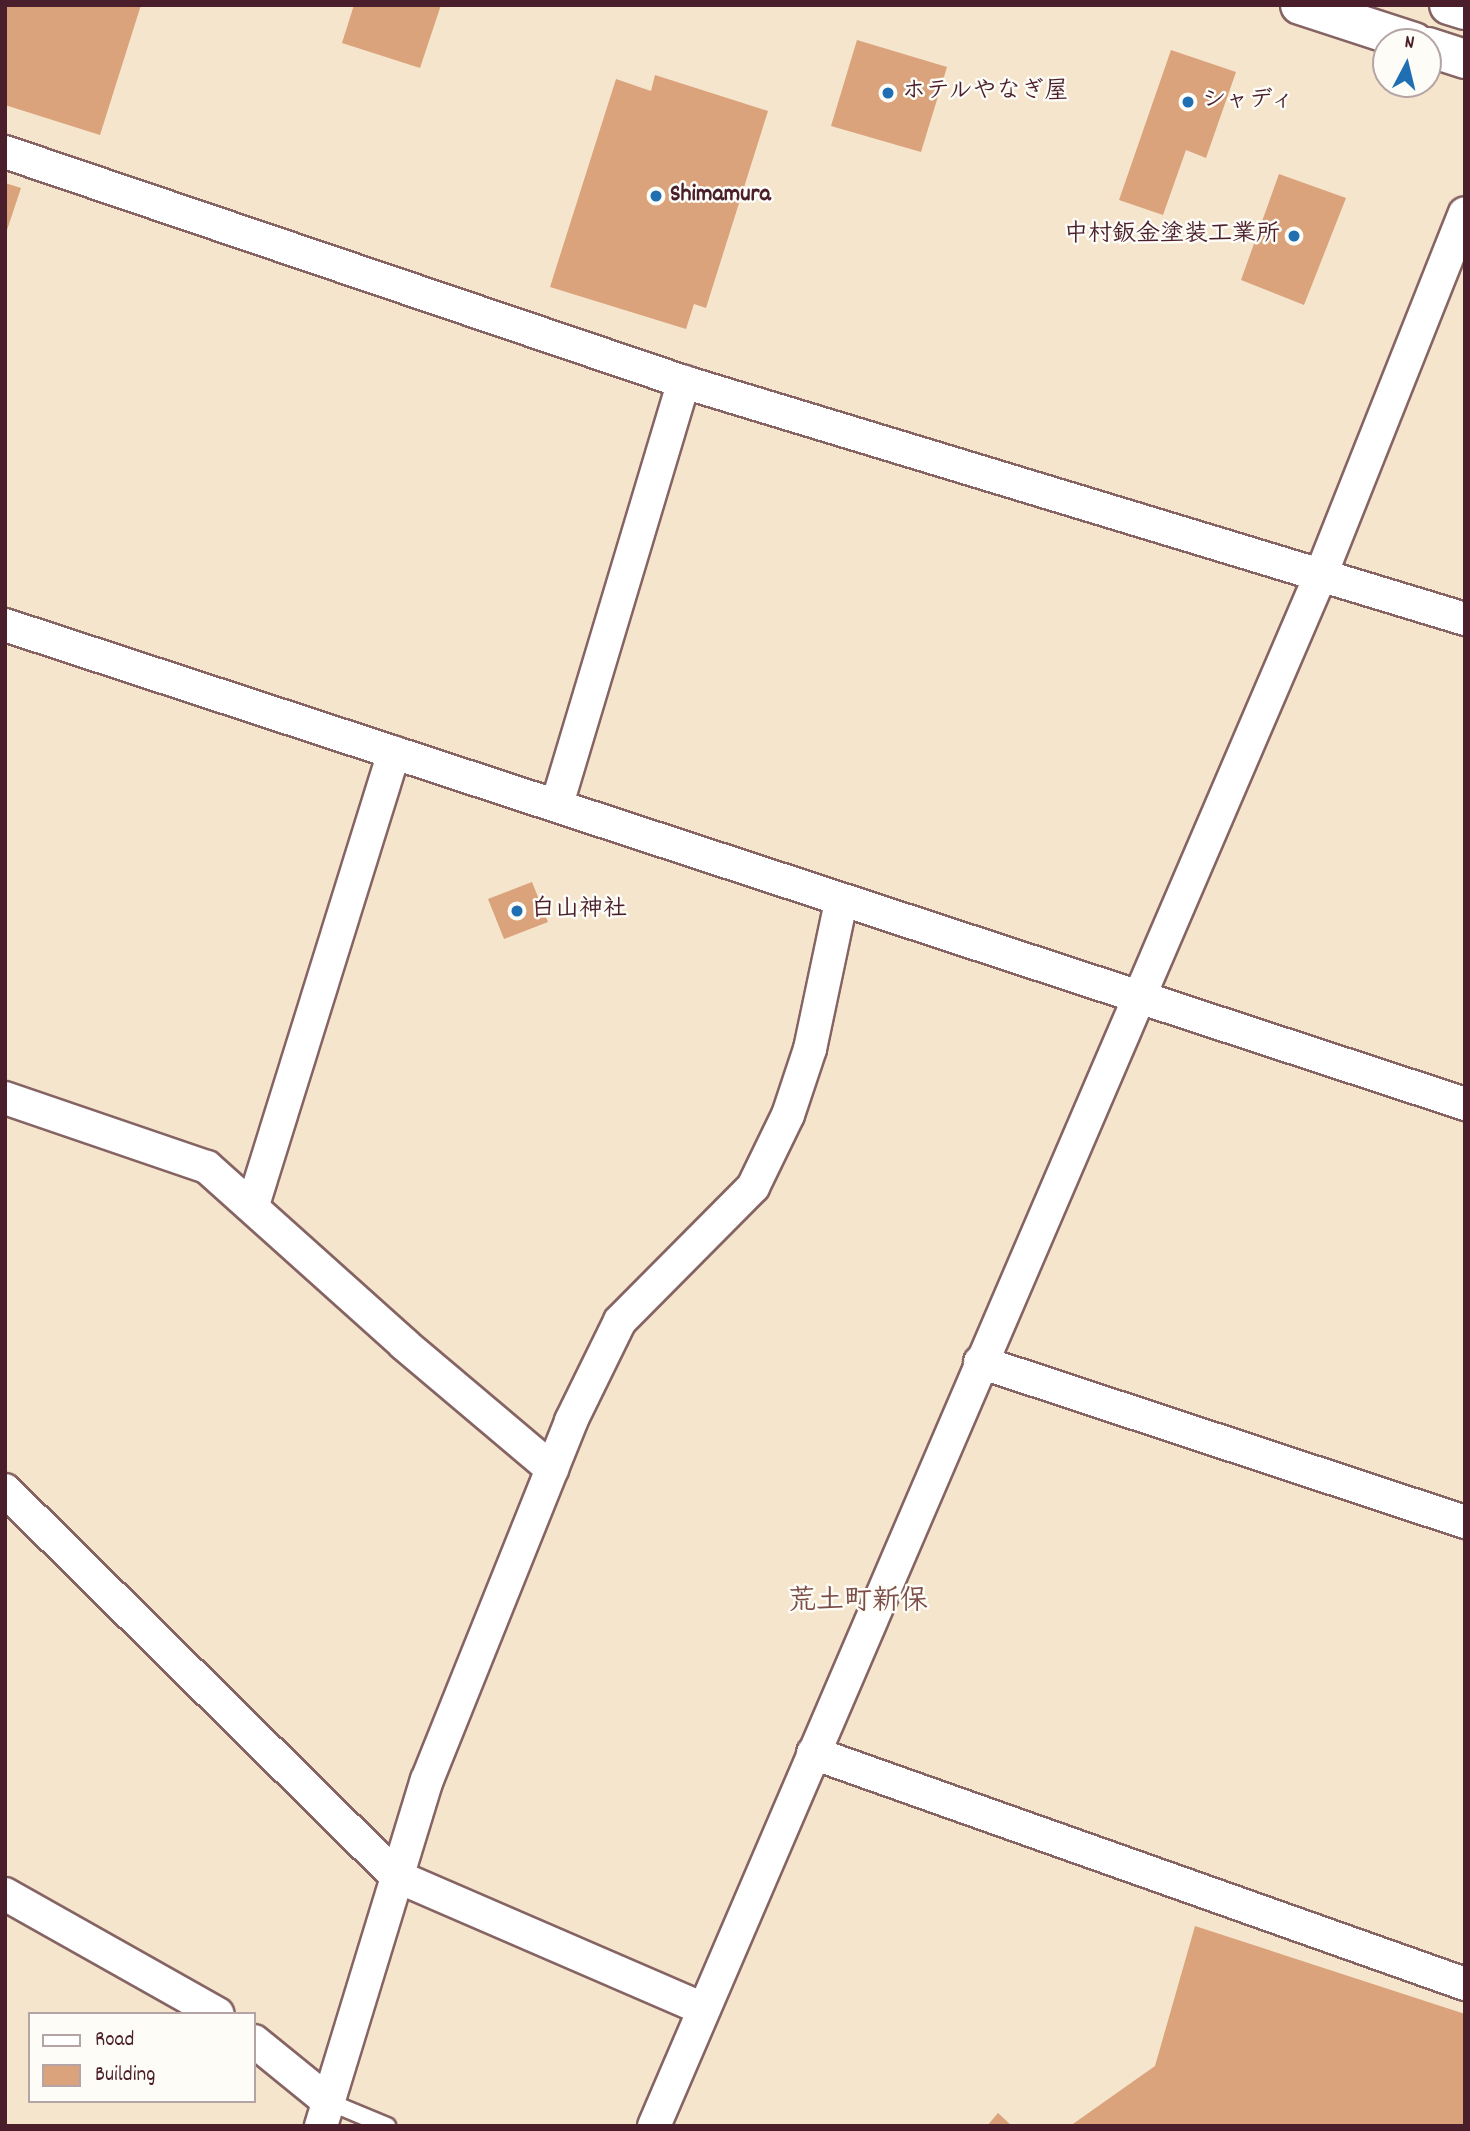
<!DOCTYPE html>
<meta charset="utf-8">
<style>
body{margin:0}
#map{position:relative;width:1470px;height:2131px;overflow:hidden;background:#f5e5cd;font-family:Dekko,"Klee One",sans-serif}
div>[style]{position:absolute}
.building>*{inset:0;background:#daa37b}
.roads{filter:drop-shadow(2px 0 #866464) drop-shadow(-2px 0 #866464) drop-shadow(0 2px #866464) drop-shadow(0 -2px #866464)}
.lane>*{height:16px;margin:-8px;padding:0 8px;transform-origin:8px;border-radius:8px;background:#fff}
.street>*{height:32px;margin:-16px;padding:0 16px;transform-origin:16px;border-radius:16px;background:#fff}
.highway>*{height:38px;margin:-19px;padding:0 19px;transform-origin:19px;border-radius:19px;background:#fff}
.dots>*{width:19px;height:19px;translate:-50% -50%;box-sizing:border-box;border:4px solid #fdfcf7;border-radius:50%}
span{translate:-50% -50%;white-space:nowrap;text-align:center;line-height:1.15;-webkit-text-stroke:5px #fdfcf7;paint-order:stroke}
.poi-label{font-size:24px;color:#4a1f2b;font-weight:700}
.left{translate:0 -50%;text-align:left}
.right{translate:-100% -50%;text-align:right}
.quarter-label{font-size:28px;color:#7c4d47;font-weight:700}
.frame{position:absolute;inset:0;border:7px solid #4a1f2b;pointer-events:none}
.legend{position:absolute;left:28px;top:2012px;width:228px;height:91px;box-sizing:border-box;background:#fdfcf7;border:2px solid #b5a4a5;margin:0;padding:9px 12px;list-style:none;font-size:21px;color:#4a1f2b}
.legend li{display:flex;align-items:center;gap:14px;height:35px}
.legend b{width:35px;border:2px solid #b5a4a5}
.north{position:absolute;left:1372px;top:28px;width:70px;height:70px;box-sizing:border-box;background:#fdfcf7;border:2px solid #b5a4a5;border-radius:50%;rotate:7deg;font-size:19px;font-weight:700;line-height:28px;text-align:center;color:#4a1f2b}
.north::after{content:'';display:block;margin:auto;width:24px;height:32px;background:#1f6fb2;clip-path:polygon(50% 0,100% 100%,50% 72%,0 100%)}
</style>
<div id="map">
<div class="building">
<div style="clip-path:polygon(5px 5px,141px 5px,100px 135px,5px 105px)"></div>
<div style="clip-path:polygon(354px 5px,441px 5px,420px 68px,342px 43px)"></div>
<div style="clip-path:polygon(857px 40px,947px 67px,921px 152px,831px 126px)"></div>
<div style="clip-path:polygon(1171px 50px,1236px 72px,1206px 158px,1186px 150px,1163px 215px,1119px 200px)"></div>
<div style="clip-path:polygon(655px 75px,768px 111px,706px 308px,694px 304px,686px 329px,550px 287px,616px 79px,651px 91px)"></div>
<div style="clip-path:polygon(1279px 174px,1346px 198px,1304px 305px,1241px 280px)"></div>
<div style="clip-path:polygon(5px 183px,21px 188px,6px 233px,5px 232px)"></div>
<div style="clip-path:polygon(532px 882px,548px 922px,504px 939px,488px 899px)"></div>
<div style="clip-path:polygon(1195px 1926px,1465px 2014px,1465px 2126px,1070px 2126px,1155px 2066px)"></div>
<div style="clip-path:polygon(998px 2113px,1012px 2126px,987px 2126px)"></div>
</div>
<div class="roads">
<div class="lane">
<div style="left:329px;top:2102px;width:63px;rotate:22.5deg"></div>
</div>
<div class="street">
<div style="left:5px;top:152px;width:717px;rotate:18.71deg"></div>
<div style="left:684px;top:382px;width:816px;rotate:16.88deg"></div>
<div style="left:5px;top:625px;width:1537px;rotate:18.16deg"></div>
<div style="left:557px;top:804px;width:441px;rotate:-73.3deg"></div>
<div style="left:5px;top:1098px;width:213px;rotate:18.9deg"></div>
<div style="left:207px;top:1167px;width:265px;rotate:41.9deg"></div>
<div style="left:404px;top:1344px;width:194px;rotate:40.2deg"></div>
<div style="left:253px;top:1205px;width:474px;rotate:-72.7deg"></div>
<div style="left:980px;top:1362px;width:511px;rotate:18.26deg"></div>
<div style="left:5px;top:1490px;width:549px;rotate:44.63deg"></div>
<div style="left:396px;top:1876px;width:335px;rotate:23.4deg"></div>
<div style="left:813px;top:1753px;width:692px;rotate:19.51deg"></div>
<div style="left:5px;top:1894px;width:244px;rotate:29.4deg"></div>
<div style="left:254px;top:2041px;width:97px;rotate:39.1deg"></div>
<div style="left:321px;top:2126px;width:362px;rotate:-73deg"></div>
<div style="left:427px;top:1780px;width:387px;rotate:-68.1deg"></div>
<div style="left:571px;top:1421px;width:111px;rotate:-63.9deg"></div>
<div style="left:620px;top:1321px;width:189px;rotate:-45.2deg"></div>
<div style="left:753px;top:1187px;width:80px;rotate:-64.1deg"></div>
<div style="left:788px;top:1115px;width:70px;rotate:-71.6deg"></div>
<div style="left:810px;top:1049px;width:150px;rotate:-78.1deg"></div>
<div style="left:654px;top:2126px;width:1691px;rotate:-66.74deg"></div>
<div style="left:1322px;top:572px;width:386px;rotate:-68.3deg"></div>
</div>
<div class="highway">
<div style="left:1300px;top:5px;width:120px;rotate:18deg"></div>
<div style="left:1449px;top:5px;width:17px;rotate:17deg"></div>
<div style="left:1428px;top:47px;width:39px;rotate:18deg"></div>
</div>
</div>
<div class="dots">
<div style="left:888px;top:93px;background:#1f6fb2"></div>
<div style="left:1188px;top:102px;background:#1f6fb2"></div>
<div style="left:656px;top:196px;background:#1f6fb2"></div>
<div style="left:1294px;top:236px;background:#1f6fb2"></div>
<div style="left:517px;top:911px;background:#1f6fb2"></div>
</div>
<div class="poi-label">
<span class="left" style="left:902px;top:93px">ホテルやなぎ屋</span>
<span class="left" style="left:1202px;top:102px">シャディ</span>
<span class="left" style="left:670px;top:196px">Shimamura</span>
<span class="right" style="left:1280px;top:236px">中村鈑金塗装工業所</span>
<span class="left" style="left:531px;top:911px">白山神社</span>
</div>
<div class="quarter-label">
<span style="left:858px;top:1603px">荒土町新保</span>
</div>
<div class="frame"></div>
<ul class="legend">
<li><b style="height:9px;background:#fff"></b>Road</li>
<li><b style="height:19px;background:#daa37b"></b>Building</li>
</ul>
<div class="north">N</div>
</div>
